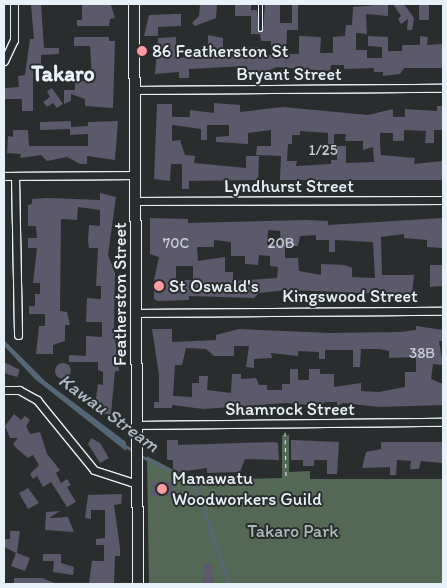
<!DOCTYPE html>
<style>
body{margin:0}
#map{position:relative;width:447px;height:588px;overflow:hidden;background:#2a2d2e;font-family:Itim,sans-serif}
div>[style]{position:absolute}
.green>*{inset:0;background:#536956}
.water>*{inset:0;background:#546777}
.stream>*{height:2.5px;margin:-1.25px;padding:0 1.25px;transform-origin:1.25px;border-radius:1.25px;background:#546777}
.building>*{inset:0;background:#5b596b}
.round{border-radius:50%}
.path>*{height:1px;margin-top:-0.5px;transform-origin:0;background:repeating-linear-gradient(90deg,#e8f1f8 0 4px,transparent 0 8px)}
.roads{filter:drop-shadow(1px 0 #e8f1f8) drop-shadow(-1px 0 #e8f1f8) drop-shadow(0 1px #e8f1f8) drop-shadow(0 -1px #e8f1f8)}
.service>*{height:3px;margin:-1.5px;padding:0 1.5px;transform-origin:1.5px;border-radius:1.5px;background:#2a2d2e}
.minor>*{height:7px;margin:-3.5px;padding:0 3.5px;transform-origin:3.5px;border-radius:3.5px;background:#2a2d2e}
.secondary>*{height:10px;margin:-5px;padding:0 5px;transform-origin:5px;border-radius:5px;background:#2a2d2e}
.dots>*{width:14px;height:14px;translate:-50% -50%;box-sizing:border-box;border:2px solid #2a2d2e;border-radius:50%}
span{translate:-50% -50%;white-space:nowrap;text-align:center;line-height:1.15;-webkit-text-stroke:4px #2a2d2e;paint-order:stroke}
.number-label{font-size:15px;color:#c5cbd5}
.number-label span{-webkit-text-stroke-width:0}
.poi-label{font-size:18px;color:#e8f1f8}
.left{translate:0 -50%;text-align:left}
.street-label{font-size:18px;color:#e8f1f8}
.park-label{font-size:18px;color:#acbbb7}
.water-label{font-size:19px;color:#adbac4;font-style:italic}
.district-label{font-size:22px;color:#e8f1f8;font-weight:700}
.frame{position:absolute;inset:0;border:5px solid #e8f1f8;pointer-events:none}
</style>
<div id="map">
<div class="green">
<div style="clip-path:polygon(282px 435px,289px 435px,289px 472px,310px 471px,310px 479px,443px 479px,443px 584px,149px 584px,147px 456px,193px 480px,282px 478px)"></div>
</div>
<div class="water">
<div style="clip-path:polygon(4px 340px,45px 381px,126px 442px,126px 451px,35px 379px,4px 346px)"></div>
</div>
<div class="stream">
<div style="left:124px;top:445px;width:12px;rotate:31deg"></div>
<div style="left:141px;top:456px;width:59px;rotate:26.1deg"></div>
<div style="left:194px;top:482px;width:108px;rotate:71.1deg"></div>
</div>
<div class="building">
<div style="clip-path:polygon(41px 4px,44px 48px,59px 48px,59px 54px,41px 55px,41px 68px,33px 68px,33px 111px,22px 111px,22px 99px,4px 99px,4px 88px,19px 87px,18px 76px,25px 75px,30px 39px,34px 39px,31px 5px)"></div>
<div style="clip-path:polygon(82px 4px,111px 5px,115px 18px,110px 19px,109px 26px,77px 26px,77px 20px,82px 20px)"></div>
<div style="clip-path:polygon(200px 4px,217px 4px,216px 18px,195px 26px,192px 23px,199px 16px)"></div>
<div style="clip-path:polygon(235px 4px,251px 4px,251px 10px,257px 10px,260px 32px,263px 29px,265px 4px,280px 4px,280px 23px,292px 23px,292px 4px,298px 4px,298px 30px,287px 30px,286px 54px,299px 54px,299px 36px,321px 37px,320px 53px,333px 53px,333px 37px,345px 36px,346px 25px,352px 25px,353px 7px,388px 4px,388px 16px,366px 14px,367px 34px,356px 33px,356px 50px,367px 50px,367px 58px,382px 58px,382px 47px,368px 46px,368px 36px,388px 37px,388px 51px,402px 51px,402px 45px,420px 45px,420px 36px,428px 37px,427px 45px,443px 44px,442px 68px,404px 68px,400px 74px,383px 76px,383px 72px,374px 72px,374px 68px,344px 69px,344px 65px,331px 65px,330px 71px,277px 67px,259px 74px,247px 70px,247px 66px,189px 69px,189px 78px,179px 78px,179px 72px,155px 74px,158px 38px,176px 37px,176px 58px,191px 57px,191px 50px,208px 50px,208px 35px,223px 38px,223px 50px,259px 47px,259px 55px,271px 55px,271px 41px,261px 41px,260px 34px,251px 34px,251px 16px,235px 16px)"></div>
<div style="clip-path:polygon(393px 4px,404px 4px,414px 18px,412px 30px,407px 30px,408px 19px,401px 24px,398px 19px,401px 16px)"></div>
<div style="clip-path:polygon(419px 4px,429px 4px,429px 20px,419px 20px)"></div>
<div style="clip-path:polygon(176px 14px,181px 14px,181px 26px,158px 27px,158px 36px,144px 36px,149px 15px)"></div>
<div style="clip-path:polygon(74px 37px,109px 37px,109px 41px,115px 41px,113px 108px,85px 106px,85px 99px,71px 94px,71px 101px,64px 104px,64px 90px,75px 90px,75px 82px,92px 80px,90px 46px,74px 46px)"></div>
<div style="clip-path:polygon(52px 88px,63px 104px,57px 108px,53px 103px,47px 107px,43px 102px,50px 97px,47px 91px)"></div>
<div style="clip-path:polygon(evenodd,214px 103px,240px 105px,240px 112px,283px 107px,368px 115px,393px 109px,393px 117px,405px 117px,405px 109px,437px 111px,437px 106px,443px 106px,442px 130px,434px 130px,434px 143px,425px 143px,426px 131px,404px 130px,404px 141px,393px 141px,393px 133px,380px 133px,380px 144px,381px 155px,415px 158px,414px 164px,443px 161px,443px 180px,280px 180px,281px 156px,256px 155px,257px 146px,271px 146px,271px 130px,248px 133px,248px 144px,216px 142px,216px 137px,229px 136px,229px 125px,207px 125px,207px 140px,201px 140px,201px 129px,172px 125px,172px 141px,180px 140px,185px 155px,195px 156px,194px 163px,246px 168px,246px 156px,259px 156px,258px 180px,189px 181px,189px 189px,182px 189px,182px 164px,171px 164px,170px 181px,154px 179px,157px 104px,172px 104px,172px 117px,190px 117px,190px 110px,214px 113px,214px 103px,300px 131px,328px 133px,328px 144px,334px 144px,334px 134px,346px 134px,345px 141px,363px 141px,363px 150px,373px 147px,374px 162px,346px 163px,346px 146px,337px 146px,337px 160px,331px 160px,331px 164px,296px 166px,297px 161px,287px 161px,288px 144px,292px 144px,292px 135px,300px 135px,300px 131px)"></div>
<div style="clip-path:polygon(71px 121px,71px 127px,88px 126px,88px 122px,118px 121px,115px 160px,87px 156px,87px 164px,80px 164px,67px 157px,47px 161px,41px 155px,20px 158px,21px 154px,7px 153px,8px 136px,13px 137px,13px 130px,28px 130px,29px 146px,88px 146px,88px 134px,70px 135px,70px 129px,40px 130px,40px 122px)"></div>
<div style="clip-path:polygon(100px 193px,116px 197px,108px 255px,115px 273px,114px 329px,119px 371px,115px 371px,111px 414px,101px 414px,101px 406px,95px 406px,98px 384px,103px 385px,103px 372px,98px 370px,98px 362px,69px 362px,69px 355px,86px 356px,86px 336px,102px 337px,102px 322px,86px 322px,87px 298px,101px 299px,101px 286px,96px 286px,98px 248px,89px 248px,88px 242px,89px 225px,100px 226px,100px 210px,78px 207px,77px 220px,61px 219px,60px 311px,67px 312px,70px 325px,65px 325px,65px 341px,53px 345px,53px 354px,36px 354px,39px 326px,45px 326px,45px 314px,29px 314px,29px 306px,35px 306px,35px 294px,40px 294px,40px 283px,33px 283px,37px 248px,28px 248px,28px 238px,37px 238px,36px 226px,28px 226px,28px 205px,32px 204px,32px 199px,47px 198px,100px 200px)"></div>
<div style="clip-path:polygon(evenodd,150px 218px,188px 219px,188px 223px,306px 220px,328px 221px,328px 225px,443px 218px,443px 248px,427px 247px,427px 240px,404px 238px,404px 234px,381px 237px,382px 275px,414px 275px,412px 295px,288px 290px,259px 293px,254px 298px,189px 296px,189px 300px,158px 301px,154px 299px,154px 280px,159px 257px,150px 254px,150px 218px,268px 230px,280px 231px,281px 244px,267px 245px,268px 230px,150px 218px,316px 235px,316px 240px,329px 240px,329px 252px,335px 252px,335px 240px,373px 242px,375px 278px,352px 277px,352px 268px,345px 265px,321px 264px,321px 275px,299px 271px,298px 258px,285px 258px,285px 246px,298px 246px,300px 236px,316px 235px,150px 218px,214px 240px,231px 242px,231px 256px,245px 256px,245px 264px,258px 265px,259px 255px,270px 256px,270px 266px,278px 267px,277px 278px,233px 281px,233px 272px,225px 272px,225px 257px,198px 261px,197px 247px,214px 247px,214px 240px,150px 218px,176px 266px,193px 266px,193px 280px,176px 280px,176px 266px)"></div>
<div style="clip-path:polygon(430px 265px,443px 265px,443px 286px,430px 287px)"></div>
<div style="clip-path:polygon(evenodd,416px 326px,443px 330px,443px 341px,439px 341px,443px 365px,433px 364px,431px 379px,443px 384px,443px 405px,379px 407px,343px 403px,337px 406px,337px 402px,325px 402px,320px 406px,287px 403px,203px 409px,172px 405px,172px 408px,154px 408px,154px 402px,159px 402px,159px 375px,152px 329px,172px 329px,172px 342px,216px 340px,216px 335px,239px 329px,329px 333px,400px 332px,416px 330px,416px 326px,234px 346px,249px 346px,246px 367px,254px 368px,254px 359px,272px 358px,271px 353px,298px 356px,298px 351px,319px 352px,319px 359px,325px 359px,325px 350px,353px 350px,353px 367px,360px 367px,361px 349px,379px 349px,389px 351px,389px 358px,416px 357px,416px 372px,405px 372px,405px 387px,379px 392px,361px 391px,361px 383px,334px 387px,334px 374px,320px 374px,320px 369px,309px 369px,309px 380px,298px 380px,298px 369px,290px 369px,290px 384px,282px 384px,282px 390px,267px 390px,267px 385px,259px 385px,256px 378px,241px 379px,241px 374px,232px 374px,231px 393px,207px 390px,208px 376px,199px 376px,199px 383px,192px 383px,192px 397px,173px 396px,175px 365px,182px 365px,186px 348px,206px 349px,214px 356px,234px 356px,234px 346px)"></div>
<div style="clip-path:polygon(4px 362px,20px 370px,17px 377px,4px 373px)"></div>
<div class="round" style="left:55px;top:363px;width:16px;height:16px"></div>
<div style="clip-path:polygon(14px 414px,21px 420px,25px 416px,30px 420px,26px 426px,30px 434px,40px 432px,47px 454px,60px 470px,56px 473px,61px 483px,67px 479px,71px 485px,67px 487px,76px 502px,67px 507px,51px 482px,43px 487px,37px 476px,33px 479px,30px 474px,39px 465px,33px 455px,28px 458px,16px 448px,13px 444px,18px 438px,10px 438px,5px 426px)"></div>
<div style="clip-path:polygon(91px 438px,100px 443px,109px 458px,100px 463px,88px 444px)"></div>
<div style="clip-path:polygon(167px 440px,178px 440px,178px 445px,274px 442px,278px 443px,279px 460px,245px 459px,240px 472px,207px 473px,207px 468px,179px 472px,173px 469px,173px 460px,167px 460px)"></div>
<div style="clip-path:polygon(291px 440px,339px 442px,337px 474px,327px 474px,327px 460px,314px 460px,314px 466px,303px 466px,303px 460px,291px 460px)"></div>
<div style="clip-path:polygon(381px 442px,443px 442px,442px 463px,421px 461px,419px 469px,410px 469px,411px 461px,397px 460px,396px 475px,390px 475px,390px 467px,362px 468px,366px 452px,381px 449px)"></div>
<div style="clip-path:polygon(173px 481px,173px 496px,151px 496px,151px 482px)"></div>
<div style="clip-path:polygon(28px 488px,39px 503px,28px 509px,19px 493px)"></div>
<div style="clip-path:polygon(122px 494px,121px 504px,114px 505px,120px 548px,120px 556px,115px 556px,114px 584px,89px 583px,92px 561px,104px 561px,104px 545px,96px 545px,96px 539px,105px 538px,105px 510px,91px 510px,91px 519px,85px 518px,88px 495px)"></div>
<div style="clip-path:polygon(60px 511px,49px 518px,68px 517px,74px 532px,45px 530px,46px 512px)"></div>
<div style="clip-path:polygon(10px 531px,20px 531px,17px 553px,30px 558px,25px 571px,11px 566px,16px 553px,4px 547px,4px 539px,10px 539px)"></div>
<div style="clip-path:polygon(43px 554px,61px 554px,61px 563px,74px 567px,73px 575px,53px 572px,54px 561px,43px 561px)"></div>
<div style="clip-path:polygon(203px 564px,211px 564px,214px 584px,203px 584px)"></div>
<div style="clip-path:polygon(14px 578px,42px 578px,57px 584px,14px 584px)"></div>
</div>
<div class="path">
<div style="left:285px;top:432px;width:44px;rotate:88.7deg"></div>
</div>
<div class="roads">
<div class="service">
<div style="left:260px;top:4px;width:25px;rotate:90deg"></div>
</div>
<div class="minor">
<div style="left:4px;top:61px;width:23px;rotate:-65deg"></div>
<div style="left:14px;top:40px;width:36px;rotate:-90deg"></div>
<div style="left:135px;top:90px;width:308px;rotate:-0.4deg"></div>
<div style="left:4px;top:176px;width:131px;rotate:-0.4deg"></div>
<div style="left:15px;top:176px;width:159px;rotate:88.9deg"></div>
<div style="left:135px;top:201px;width:308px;rotate:-0.2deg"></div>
<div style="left:136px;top:313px;width:307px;rotate:-0.4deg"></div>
<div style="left:4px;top:390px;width:15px"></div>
<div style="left:19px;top:390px;width:21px;rotate:29deg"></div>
<div style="left:37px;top:400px;width:90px;rotate:50.8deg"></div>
<div style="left:94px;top:470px;width:45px;rotate:18deg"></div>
<div style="left:137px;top:425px;width:306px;rotate:-0.6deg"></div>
</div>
<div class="secondary">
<div style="left:134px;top:4px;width:580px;rotate:89.6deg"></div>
</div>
</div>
<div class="dots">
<div style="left:142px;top:51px;background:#ff9aa2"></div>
<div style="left:159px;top:286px;background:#ff9aa2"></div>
<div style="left:162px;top:489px;background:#ff9aa2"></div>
</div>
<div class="number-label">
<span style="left:323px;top:151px">1/25</span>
<span style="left:176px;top:244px">70C</span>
<span style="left:281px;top:244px">20B</span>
<span style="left:422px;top:354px">38B</span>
</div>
<div class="poi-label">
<span class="left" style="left:152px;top:51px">86 Featherston St</span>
<span class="left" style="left:169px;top:286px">St Oswald's</span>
<span class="left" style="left:172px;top:489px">Manawatu<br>Woodworkers Guild</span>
</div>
<div class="street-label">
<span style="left:289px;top:74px">Bryant Street</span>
<span style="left:289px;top:186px">Lyndhurst Street</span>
<span style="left:120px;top:294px;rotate:-90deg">Featherston Street</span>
<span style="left:350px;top:296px">Kingswood Street</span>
<span style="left:290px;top:409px">Shamrock Street</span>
</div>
<div class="park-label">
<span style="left:293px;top:531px">Takaro Park</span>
</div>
<div class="water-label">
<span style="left:109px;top:413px;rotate:36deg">Kawau Stream</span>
</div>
<div class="district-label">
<span style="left:63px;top:74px">Takaro</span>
</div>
<div class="frame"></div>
</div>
